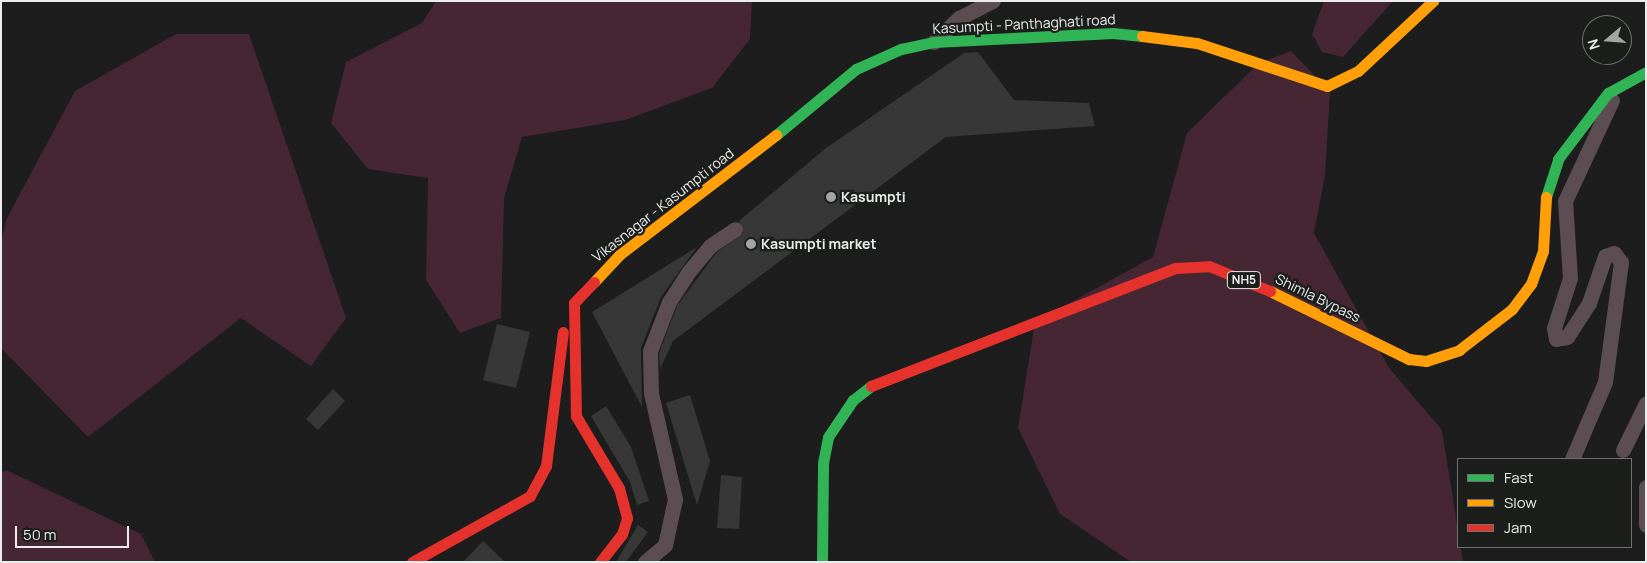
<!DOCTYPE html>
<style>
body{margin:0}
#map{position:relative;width:1647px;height:563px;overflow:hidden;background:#1c1d1c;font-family:Manrope,sans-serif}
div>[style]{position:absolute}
.green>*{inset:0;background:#462632}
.building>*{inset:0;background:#363736}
.street>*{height:15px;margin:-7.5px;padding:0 7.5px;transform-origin:7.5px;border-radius:7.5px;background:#5c4d52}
.fast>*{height:11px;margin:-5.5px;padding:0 5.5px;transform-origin:5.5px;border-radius:5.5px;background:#30b455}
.slow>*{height:11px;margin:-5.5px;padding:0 5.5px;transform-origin:5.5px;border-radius:5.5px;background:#ff9f0a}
.jam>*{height:11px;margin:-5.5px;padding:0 5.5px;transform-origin:5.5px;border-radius:5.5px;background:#e5322d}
.dots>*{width:14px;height:14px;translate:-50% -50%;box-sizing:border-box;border:2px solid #1b1e1b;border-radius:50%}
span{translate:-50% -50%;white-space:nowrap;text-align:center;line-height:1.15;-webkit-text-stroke:4.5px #1b1e1b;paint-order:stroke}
.shield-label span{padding:1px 4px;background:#1b1e1b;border:1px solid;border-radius:4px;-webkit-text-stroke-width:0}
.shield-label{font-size:12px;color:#ebedec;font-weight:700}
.street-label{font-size:14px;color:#ebedec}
.poi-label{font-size:14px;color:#ebedec;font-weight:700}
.left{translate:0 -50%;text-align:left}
.frame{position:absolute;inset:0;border:2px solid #ebedec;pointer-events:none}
.legend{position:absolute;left:1457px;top:458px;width:175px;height:90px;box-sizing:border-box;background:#1b1e1b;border:1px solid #6e716f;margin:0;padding:6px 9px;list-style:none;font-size:15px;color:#ebedec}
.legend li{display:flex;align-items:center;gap:10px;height:25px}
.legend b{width:25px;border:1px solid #6e716f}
.north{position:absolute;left:1582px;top:15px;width:50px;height:50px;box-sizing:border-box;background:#1b1e1b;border:1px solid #6e716f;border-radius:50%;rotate:252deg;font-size:14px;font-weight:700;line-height:20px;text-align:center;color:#ebedec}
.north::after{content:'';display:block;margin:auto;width:18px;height:22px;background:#a3a4a3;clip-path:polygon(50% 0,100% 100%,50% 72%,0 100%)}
.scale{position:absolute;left:15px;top:526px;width:114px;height:22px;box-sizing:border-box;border:2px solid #ebedec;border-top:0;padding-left:6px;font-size:15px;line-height:18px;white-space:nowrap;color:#ebedec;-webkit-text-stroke:4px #1b1e1b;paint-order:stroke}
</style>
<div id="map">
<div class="green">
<div style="clip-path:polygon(436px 1px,752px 1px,750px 39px,712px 88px,625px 120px,522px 137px,504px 198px,501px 318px,460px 333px,426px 280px,428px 178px,368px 169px,331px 123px,346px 62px,422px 23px)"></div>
<div style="clip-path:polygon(1324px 1px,1393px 1px,1343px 57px,1322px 52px,1312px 34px)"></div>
<div style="clip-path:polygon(176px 34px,249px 34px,346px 318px,311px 366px,241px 318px,88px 437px,1px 348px,1px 241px,7px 218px,75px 91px)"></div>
<div style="clip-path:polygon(1291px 51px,1330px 92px,1325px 175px,1314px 233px,1389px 368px,1442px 430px,1463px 562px,1131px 562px,1060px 514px,1018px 428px,1035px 322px,1153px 257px,1187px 133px,1259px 63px)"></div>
<div style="clip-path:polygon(6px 470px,141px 534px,155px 562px,1px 562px,1px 473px)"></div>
</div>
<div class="building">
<div style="clip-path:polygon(978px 52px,1014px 100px,1089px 103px,1095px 126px,946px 137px,673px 341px,660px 369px,659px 353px,677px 306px,716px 253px,743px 233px,739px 221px,826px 148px,964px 53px)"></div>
<div style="clip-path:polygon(697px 247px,661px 297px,641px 348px,642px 407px,592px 312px)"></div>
<div style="clip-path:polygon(497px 324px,530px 332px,516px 388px,483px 380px)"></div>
<div style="clip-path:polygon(333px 389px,345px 401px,318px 430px,306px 419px)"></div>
<div style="clip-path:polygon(690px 395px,710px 461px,697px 505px,666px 403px)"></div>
<div style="clip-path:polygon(606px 406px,631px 447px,649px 501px,637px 505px,630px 482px,591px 416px)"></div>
<div style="clip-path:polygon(721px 475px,742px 477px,739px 529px,717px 528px)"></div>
<div style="clip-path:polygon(638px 525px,648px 532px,626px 562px,616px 562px)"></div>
<div style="clip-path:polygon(483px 541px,505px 562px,463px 562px)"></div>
</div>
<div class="street">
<div style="left:934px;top:42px;width:35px;rotate:-44deg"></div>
<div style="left:959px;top:18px;width:38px;rotate:-27deg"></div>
<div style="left:1623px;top:450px;width:52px;rotate:-63.9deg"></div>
<div style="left:1572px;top:459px;width:84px;rotate:-66.8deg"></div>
<div style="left:1605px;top:382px;width:121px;rotate:-82.4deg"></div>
<div style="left:1621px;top:262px;width:11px;rotate:-128deg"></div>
<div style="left:1614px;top:253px;width:9px;rotate:162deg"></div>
<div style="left:1605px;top:256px;width:50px;rotate:108.8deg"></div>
<div style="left:1589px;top:303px;width:40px;rotate:122.9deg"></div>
<div style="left:1567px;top:337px;width:11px;rotate:170deg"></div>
<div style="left:1556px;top:339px;width:11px;rotate:-100deg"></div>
<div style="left:1554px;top:328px;width:52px;rotate:-72.3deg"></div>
<div style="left:1570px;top:278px;width:77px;rotate:-93.7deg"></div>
<div style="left:1565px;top:201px;width:111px;rotate:-65deg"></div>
<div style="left:1646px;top:487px;width:38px;rotate:90deg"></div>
<div style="left:645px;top:562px;width:26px;rotate:-40deg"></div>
<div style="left:665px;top:545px;width:47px;rotate:-77.7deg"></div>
<div style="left:675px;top:499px;width:109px;rotate:-102.8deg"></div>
<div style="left:651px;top:393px;width:42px;rotate:-91.4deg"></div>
<div style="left:650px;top:351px;width:53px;rotate:-68.8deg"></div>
<div style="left:669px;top:302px;width:38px;rotate:-57deg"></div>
<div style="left:690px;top:270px;width:31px;rotate:-50deg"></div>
<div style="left:710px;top:246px;width:30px;rotate:-34deg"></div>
</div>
<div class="fast">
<div style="left:776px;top:135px;width:104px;rotate:-39.5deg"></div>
<div style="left:856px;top:69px;width:49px;rotate:-24deg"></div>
<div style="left:901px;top:49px;width:34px;rotate:-12deg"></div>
<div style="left:934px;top:42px;width:179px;rotate:-2.9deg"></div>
<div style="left:1113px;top:33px;width:29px;rotate:6deg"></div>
<div style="left:1546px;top:197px;width:40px;rotate:-72deg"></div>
<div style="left:1558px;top:159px;width:83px;rotate:-52.9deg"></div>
<div style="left:1608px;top:93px;width:43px;rotate:-28.9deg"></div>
<div style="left:822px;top:562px;width:99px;rotate:-89.4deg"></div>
<div style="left:823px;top:463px;width:26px;rotate:-79deg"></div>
<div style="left:828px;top:437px;width:45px;rotate:-56deg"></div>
<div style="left:853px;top:400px;width:23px;rotate:-38deg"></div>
</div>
<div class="slow">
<div style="left:1142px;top:36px;width:55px;rotate:7.3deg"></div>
<div style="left:1197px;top:43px;width:137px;rotate:18.3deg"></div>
<div style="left:1327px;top:86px;width:34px;rotate:-26deg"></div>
<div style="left:1358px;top:71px;width:103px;rotate:-43deg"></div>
<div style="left:594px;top:282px;width:37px;rotate:-47deg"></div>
<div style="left:619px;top:255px;width:198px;rotate:-37.4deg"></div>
<div style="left:1270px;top:291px;width:155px;rotate:26.1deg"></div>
<div style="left:1409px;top:359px;width:17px;rotate:7deg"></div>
<div style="left:1426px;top:361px;width:35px;rotate:-18deg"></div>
<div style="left:1459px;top:350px;width:67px;rotate:-37.7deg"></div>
<div style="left:1512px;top:309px;width:31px;rotate:-53deg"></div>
<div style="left:1531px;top:284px;width:35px;rotate:-70deg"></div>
<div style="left:1543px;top:251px;width:54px;rotate:-86.8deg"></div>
</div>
<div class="jam">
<div style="left:594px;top:282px;width:29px;rotate:134deg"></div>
<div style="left:574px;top:303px;width:113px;rotate:89deg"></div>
<div style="left:576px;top:416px;width:84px;rotate:59.2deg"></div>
<div style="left:619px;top:488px;width:31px;rotate:75deg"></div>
<div style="left:627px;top:518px;width:17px;rotate:107deg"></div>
<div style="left:622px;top:534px;width:36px;rotate:128deg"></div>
<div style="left:871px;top:386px;width:327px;rotate:-21.2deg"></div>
<div style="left:1176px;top:268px;width:33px;rotate:-3deg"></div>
<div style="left:1209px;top:266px;width:66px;rotate:22.3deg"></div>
<div style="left:412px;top:562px;width:135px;rotate:-29.2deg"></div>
<div style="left:530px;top:496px;width:34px;rotate:-62deg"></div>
<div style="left:546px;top:466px;width:135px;rotate:-82.8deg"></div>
</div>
<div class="dots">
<div style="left:831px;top:197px;background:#a3a4a3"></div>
<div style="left:751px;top:244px;background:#a3a4a3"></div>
</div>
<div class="shield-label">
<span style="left:1244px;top:280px">NH5</span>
</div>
<div class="street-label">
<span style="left:1024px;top:24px;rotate:-3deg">Kasumpti - Panthaghati road</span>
<span style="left:663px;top:205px;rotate:-38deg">Vikasnagar - Kasumpti road</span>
<span style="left:1318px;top:298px;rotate:26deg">Shimla Bypass</span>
</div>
<div class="poi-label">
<span class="left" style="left:841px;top:197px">Kasumpti</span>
<span class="left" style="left:761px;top:244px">Kasumpti market</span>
</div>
<div class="frame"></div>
<ul class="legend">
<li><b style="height:6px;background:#30b455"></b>Fast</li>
<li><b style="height:6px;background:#ff9f0a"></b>Slow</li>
<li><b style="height:6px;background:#e5322d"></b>Jam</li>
</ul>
<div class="north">N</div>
<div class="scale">50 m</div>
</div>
